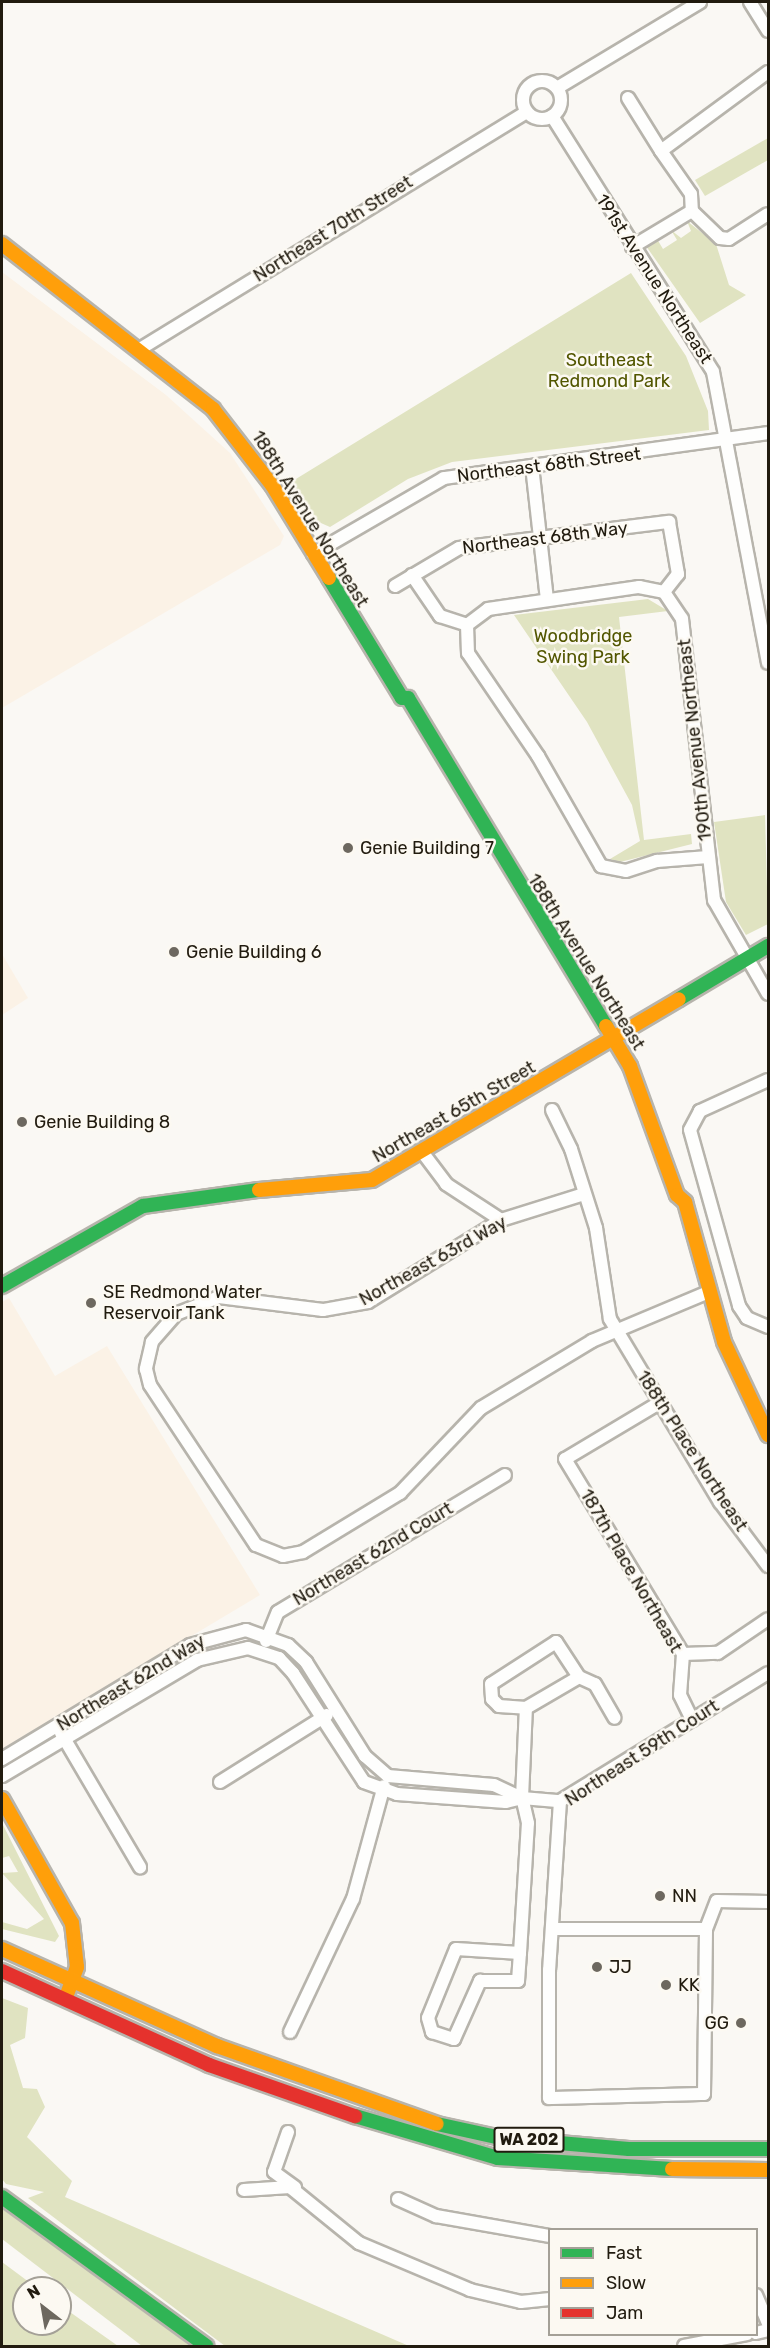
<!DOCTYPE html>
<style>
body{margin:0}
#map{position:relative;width:770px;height:2348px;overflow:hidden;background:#faf8f4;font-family:Rubik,sans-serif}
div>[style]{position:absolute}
.commercial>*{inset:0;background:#fbf2e6}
.green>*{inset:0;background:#e0e3c1}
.roads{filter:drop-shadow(2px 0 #b7b4ac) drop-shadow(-2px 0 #b7b4ac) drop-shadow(0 2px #b7b4ac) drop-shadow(0 -2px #b7b4ac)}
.street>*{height:12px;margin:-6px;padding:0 6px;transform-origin:6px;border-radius:6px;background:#fefefd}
.street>.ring{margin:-6px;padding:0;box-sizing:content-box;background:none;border:12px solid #fefefd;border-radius:50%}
.fast>*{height:14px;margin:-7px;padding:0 7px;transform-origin:7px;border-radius:7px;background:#30b455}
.slow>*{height:14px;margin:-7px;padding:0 7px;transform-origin:7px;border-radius:7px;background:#ff9f0a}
.jam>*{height:14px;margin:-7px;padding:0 7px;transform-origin:7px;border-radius:7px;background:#e5322d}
.dots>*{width:16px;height:16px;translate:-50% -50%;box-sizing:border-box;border:3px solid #fcf9f2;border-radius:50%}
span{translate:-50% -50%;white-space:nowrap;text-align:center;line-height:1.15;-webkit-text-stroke:5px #fcf9f2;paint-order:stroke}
.shield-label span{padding:2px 4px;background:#fcf9f2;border:2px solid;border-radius:4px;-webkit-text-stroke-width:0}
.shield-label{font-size:16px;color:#211b0f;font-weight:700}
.street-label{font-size:18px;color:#211b0f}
.park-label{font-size:18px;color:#525600}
.poi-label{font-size:18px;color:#211b0f}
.left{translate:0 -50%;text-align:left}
.right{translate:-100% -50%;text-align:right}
.frame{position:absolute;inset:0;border:3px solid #211b0f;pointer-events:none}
.legend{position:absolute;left:548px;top:2228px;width:210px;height:108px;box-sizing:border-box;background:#fcf9f2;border:2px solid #a4a097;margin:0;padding:8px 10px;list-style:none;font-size:18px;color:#211b0f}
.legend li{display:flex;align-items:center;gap:12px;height:30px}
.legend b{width:30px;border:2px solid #a4a097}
.north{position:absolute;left:12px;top:2276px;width:60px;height:60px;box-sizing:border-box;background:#fcf9f2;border:2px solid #a4a097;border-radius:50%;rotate:329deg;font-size:16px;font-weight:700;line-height:24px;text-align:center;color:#211b0f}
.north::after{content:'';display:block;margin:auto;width:21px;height:27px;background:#6d685f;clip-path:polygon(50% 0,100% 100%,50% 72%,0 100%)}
</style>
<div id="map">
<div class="commercial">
<div style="clip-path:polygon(2px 272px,166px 395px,230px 453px,284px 536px,280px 545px,2px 708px)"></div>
<div style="clip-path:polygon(2px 954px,28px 998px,2px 1015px)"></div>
<div style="clip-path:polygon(9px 1298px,55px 1376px,107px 1346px,260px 1595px,2px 1749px,2px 1302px)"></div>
</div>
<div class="green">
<div style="clip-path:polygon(768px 138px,768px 160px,705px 196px,695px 180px)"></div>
<div style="clip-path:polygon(687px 221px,716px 244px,729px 285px,746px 295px,700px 323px,646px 246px,657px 239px,663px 249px,677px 240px,671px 230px,681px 238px,691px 231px)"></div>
<div style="clip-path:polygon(631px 273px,686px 356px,708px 411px,709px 430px,452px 462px,408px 479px,330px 527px,314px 520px,291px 482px)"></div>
<div style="clip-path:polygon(648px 599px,668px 611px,619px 617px,644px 840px,691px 834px,692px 844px,620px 862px,610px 859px,640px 841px,632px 805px,587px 722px,514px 615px)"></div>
<div style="clip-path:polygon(765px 815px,768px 924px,746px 935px,726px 902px,714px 822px)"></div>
<div style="clip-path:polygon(2px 1823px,59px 1936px,55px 1942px,2px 1929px,2px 1922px,27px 1929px,44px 1919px,2px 1873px,18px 1872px,9px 1856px,2px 1858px)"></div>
<div style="clip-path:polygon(2px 1998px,28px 2008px,25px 2038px,10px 2045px,23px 2088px,37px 2089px,45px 2107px,27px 2137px,72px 2181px,65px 2197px,409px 2346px,225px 2346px,28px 2198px,44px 2192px,6px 2184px,2px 2179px)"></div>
<div style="clip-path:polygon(2px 2209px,87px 2266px,190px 2346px,142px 2346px,2px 2239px)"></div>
<div style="clip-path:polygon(2px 2262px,37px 2288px,24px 2288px,24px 2324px,60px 2324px,60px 2305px,118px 2346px,2px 2346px)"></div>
</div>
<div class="roads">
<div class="street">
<div style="left:750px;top:2px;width:34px;rotate:58deg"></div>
<div style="left:768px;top:72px;width:133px;rotate:143.6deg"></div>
<div style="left:661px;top:151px;width:52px;rotate:55.1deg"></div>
<div style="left:691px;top:194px;width:17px;rotate:87deg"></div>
<div style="left:692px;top:211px;width:39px;rotate:44deg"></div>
<div style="left:720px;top:238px;width:9px;rotate:6deg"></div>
<div style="left:729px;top:239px;width:46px;rotate:-32.7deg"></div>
<div class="ring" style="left:523px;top:81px;width:26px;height:26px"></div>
<div style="left:557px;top:88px;width:167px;rotate:-31deg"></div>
<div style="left:628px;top:98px;width:62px;rotate:58.1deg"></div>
<div style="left:552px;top:116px;width:302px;rotate:57.8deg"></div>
<div style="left:713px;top:372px;width:296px;rotate:79.3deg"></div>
<div style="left:632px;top:247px;width:70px;rotate:-31deg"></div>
<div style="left:140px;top:349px;width:453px;rotate:-31.5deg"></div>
<div style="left:532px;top:466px;width:134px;rotate:83.6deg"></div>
<div style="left:313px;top:554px;width:151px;rotate:-30.1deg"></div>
<div style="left:444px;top:478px;width:327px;rotate:-7.9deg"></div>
<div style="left:412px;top:575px;width:50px;rotate:55.7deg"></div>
<div style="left:440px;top:616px;width:28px;rotate:18deg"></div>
<div style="left:395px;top:586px;width:74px;rotate:-30.7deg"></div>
<div style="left:459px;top:548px;width:212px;rotate:-7.1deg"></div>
<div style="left:669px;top:522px;width:53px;rotate:80.2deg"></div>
<div style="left:678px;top:574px;width:23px;rotate:128deg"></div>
<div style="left:664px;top:592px;width:32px;rotate:56deg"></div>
<div style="left:682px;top:619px;width:283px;rotate:83.5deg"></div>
<div style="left:714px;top:900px;width:108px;rotate:60.1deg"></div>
<div style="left:467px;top:625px;width:28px;rotate:88deg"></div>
<div style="left:468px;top:653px;width:125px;rotate:55.8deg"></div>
<div style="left:538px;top:756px;width:127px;rotate:60.2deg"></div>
<div style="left:601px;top:866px;width:25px;rotate:11deg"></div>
<div style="left:626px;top:871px;width:33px;rotate:-18deg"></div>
<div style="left:657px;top:861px;width:51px;rotate:-4.5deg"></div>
<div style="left:467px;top:625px;width:26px;rotate:-37deg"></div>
<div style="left:488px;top:609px;width:153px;rotate:-8.3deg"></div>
<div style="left:639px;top:587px;width:25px;rotate:11deg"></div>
<div style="left:768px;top:1080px;width:75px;rotate:155.5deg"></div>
<div style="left:700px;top:1111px;width:21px;rotate:118deg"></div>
<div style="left:690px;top:1130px;width:183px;rotate:74.4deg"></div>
<div style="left:739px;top:1306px;width:14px;rotate:56deg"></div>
<div style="left:747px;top:1318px;width:23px;rotate:23deg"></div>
<div style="left:552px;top:1110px;width:43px;rotate:64deg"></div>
<div style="left:571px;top:1149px;width:83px;rotate:72.4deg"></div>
<div style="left:596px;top:1228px;width:92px;rotate:81.3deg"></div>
<div style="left:610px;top:1319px;width:214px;rotate:59deg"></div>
<div style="left:720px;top:1502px;width:80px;rotate:53.1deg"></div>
<div style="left:423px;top:1153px;width:39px;rotate:53deg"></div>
<div style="left:446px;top:1184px;width:66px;rotate:33.2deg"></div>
<div style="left:584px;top:1194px;width:87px;rotate:162.6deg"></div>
<div style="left:501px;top:1220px;width:156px;rotate:148.3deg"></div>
<div style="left:368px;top:1302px;width:46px;rotate:169.9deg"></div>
<div style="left:323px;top:1310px;width:105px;rotate:-172.9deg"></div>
<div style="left:219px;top:1297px;width:46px;rotate:158.4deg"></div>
<div style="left:176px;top:1314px;width:37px;rotate:131deg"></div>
<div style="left:152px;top:1342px;width:28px;rotate:103deg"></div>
<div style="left:146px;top:1369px;width:16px;rotate:76deg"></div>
<div style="left:150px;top:1385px;width:192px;rotate:56.5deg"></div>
<div style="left:256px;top:1545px;width:29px;rotate:22deg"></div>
<div style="left:283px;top:1556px;width:20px;rotate:-11deg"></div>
<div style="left:303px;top:1552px;width:114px;rotate:-31.3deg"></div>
<div style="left:400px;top:1493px;width:117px;rotate:-46.4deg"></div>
<div style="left:481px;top:1408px;width:130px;rotate:-31.1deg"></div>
<div style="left:592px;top:1341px;width:124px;rotate:-22.8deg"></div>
<div style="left:659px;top:1403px;width:109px;rotate:149.2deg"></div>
<div style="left:565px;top:1459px;width:228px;rotate:58.8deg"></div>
<div style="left:683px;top:1654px;width:41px;rotate:94.2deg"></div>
<div style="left:680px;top:1695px;width:28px;rotate:64deg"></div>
<div style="left:266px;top:1641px;width:31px;rotate:-68deg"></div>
<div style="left:278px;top:1612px;width:265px;rotate:-31.1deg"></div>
<div style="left:683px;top:1654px;width:35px;rotate:-2deg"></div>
<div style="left:718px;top:1653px;width:60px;rotate:-34.2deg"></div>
<div style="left:579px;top:1677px;width:42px;rotate:-123.3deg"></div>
<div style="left:556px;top:1642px;width:77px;rotate:147.1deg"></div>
<div style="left:491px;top:1684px;width:15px;rotate:86deg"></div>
<div style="left:492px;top:1699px;width:10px;rotate:45deg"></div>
<div style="left:499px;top:1706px;width:27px;rotate:4deg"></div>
<div style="left:526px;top:1708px;width:61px;rotate:-30.3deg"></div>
<div style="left:579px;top:1677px;width:17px;rotate:24deg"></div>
<div style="left:595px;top:1684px;width:39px;rotate:60deg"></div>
<div style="left:61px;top:1733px;width:156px;rotate:59.5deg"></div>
<div style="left:2px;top:1759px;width:220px;rotate:-31.2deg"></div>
<div style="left:190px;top:1645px;width:58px;rotate:-15deg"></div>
<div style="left:246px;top:1630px;width:45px;rotate:19.7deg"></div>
<div style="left:288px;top:1645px;width:25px;rotate:43deg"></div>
<div style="left:306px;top:1662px;width:111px;rotate:57.9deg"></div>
<div style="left:365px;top:1756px;width:30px;rotate:41deg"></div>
<div style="left:388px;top:1776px;width:106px;rotate:4.9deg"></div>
<div style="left:494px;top:1785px;width:31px;rotate:25deg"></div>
<div style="left:522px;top:1798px;width:38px;rotate:5deg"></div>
<div style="left:2px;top:1776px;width:227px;rotate:-30.7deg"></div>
<div style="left:197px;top:1660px;width:52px;rotate:-13.2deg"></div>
<div style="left:248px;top:1648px;width:33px;rotate:18deg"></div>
<div style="left:279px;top:1658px;width:21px;rotate:47deg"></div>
<div style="left:293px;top:1673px;width:130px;rotate:56.9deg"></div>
<div style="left:364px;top:1782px;width:35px;rotate:20deg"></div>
<div style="left:397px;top:1794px;width:109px;rotate:4.2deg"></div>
<div style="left:506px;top:1802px;width:16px;rotate:-14deg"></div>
<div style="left:220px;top:1782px;width:126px;rotate:-32.1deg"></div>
<div style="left:560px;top:1801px;width:169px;rotate:93.7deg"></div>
<div style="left:549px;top:1970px;width:128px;rotate:90deg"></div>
<div style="left:549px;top:2098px;width:155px;rotate:-1.5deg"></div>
<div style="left:704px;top:2094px;width:165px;rotate:-89.3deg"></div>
<div style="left:706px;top:1929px;width:30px;rotate:-69deg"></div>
<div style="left:717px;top:1901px;width:51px;rotate:1.1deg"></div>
<div style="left:560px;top:1801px;width:244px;rotate:-31.6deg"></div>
<div style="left:555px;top:1929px;width:151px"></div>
<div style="left:520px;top:1953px;width:64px;rotate:-176.4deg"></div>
<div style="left:456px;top:1949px;width:74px;rotate:112.1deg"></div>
<div style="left:428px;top:2018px;width:15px;rotate:74deg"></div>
<div style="left:432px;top:2032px;width:23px;rotate:18deg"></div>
<div style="left:454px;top:2039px;width:64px;rotate:-65.9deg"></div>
<div style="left:480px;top:1981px;width:38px"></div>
<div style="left:518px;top:1981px;width:28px;rotate:-86deg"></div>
<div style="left:520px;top:1953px;width:130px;rotate:-86.5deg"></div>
<div style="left:528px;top:1823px;width:26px;rotate:-103deg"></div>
<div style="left:522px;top:1798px;width:90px;rotate:-87.5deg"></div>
<div style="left:290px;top:2032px;width:147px;rotate:-64.7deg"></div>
<div style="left:353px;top:1899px;width:117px;rotate:-74.7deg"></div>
<div style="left:288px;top:2132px;width:42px;rotate:109.3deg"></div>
<div style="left:274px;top:2172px;width:26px;rotate:36deg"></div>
<div style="left:244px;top:2190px;width:46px;rotate:-3.7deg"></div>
<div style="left:290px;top:2187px;width:89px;rotate:39.1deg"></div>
<div style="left:359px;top:2243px;width:121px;rotate:22.9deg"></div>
<div style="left:470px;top:2290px;width:52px;rotate:13.2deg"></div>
<div style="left:521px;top:2302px;width:29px;rotate:-6deg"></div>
<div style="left:398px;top:2199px;width:42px;rotate:24.1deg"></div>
<div style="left:436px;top:2216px;width:116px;rotate:10deg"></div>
<div style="left:756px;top:2295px;width:30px;rotate:67deg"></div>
<div style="left:756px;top:2333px;width:12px;rotate:-14deg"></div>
<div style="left:684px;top:2346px;width:64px;rotate:-10.8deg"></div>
</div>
<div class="fast">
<div style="left:329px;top:578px;width:140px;rotate:58.7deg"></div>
<div style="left:402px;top:698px;width:6px"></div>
<div style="left:408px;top:698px;width:383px;rotate:58.9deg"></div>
<div style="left:679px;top:999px;width:104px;rotate:-30.8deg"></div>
<div style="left:2px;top:1286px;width:162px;rotate:-29.6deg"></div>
<div style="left:143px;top:1206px;width:117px;rotate:-7.9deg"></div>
<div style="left:355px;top:2116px;width:149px;rotate:16.4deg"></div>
<div style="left:498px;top:2158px;width:174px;rotate:3.6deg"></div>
<div style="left:437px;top:2124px;width:66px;rotate:12.3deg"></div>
<div style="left:501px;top:2138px;width:128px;rotate:4.9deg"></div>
<div style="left:629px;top:2149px;width:139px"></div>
<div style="left:2px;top:2197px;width:253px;rotate:36.1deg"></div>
</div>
<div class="slow">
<div style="left:2px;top:244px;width:268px;rotate:38deg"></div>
<div style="left:213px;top:409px;width:96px;rotate:52.2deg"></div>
<div style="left:272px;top:485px;width:109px;rotate:58.5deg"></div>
<div style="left:606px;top:1026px;width:47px;rotate:59deg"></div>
<div style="left:630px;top:1066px;width:137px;rotate:70deg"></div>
<div style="left:677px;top:1195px;width:11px;rotate:41deg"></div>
<div style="left:685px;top:1202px;width:145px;rotate:74.4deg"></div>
<div style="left:724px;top:1342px;width:103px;rotate:64.7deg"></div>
<div style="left:259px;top:1190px;width:113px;rotate:-5.1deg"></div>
<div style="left:372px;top:1180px;width:356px;rotate:-30.5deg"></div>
<div style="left:2px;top:1799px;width:142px;rotate:60.6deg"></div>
<div style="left:72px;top:1923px;width:44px;rotate:83.5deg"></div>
<div style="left:77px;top:1967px;width:30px;rotate:110deg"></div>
<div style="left:2px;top:1949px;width:236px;rotate:24.3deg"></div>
<div style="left:217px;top:2046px;width:233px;rotate:19.5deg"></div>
<div style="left:672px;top:2169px;width:96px;rotate:0.6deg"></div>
</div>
<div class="jam">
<div style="left:2px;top:1971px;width:227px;rotate:24.4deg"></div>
<div style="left:209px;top:2065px;width:155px;rotate:19.3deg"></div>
</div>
</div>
<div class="dots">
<div style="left:348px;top:848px;background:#6d685f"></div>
<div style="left:174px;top:952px;background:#6d685f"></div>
<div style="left:22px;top:1122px;background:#6d685f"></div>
<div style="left:91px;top:1303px;background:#6d685f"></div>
<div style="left:660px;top:1896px;background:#6d685f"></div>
<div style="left:597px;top:1967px;background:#6d685f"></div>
<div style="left:666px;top:1985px;background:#6d685f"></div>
<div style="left:741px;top:2023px;background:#6d685f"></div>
</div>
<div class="shield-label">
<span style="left:529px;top:2140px">WA 202</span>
</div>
<div class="street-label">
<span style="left:333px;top:229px;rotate:-32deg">Northeast 70th Street</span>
<span style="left:654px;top:279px;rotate:57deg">191st Avenue Northeast</span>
<span style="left:549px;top:465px;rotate:-7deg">Northeast 68th Street</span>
<span style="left:310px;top:519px;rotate:58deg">188th Avenue Northeast</span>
<span style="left:545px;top:538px;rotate:-7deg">Northeast 68th Way</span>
<span style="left:695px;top:740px;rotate:-96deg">190th Avenue Northeast</span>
<span style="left:586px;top:962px;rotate:58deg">188th Avenue Northeast</span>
<span style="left:454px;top:1112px;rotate:-30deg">Northeast 65th Street</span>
<span style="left:433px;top:1261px;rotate:-29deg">Northeast 63rd Way</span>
<span style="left:692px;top:1451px;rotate:57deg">188th Place Northeast</span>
<span style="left:373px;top:1554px;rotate:-31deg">Northeast 62nd Court</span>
<span style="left:631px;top:1571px;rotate:60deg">187th Place Northeast</span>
<span style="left:131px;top:1683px;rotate:-31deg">Northeast 62nd Way</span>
<span style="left:642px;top:1753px;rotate:-33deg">Northeast 59th Court</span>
</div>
<div class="park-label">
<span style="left:609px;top:371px">Southeast<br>Redmond Park</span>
<span style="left:583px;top:647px">Woodbridge<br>Swing Park</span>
</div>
<div class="poi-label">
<span class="left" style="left:360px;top:848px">Genie Building 7</span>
<span class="left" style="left:186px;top:952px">Genie Building 6</span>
<span class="left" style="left:34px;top:1122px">Genie Building 8</span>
<span class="left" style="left:103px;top:1303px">SE Redmond Water<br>Reservoir Tank</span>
<span class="left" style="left:672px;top:1896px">NN</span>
<span class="left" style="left:609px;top:1967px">JJ</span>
<span class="left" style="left:678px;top:1985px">KK</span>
<span class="right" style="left:729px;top:2023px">GG</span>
</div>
<div class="frame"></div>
<ul class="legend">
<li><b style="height:8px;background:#30b455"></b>Fast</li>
<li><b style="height:8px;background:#ff9f0a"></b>Slow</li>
<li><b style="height:8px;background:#e5322d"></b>Jam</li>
</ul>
<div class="north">N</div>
</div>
